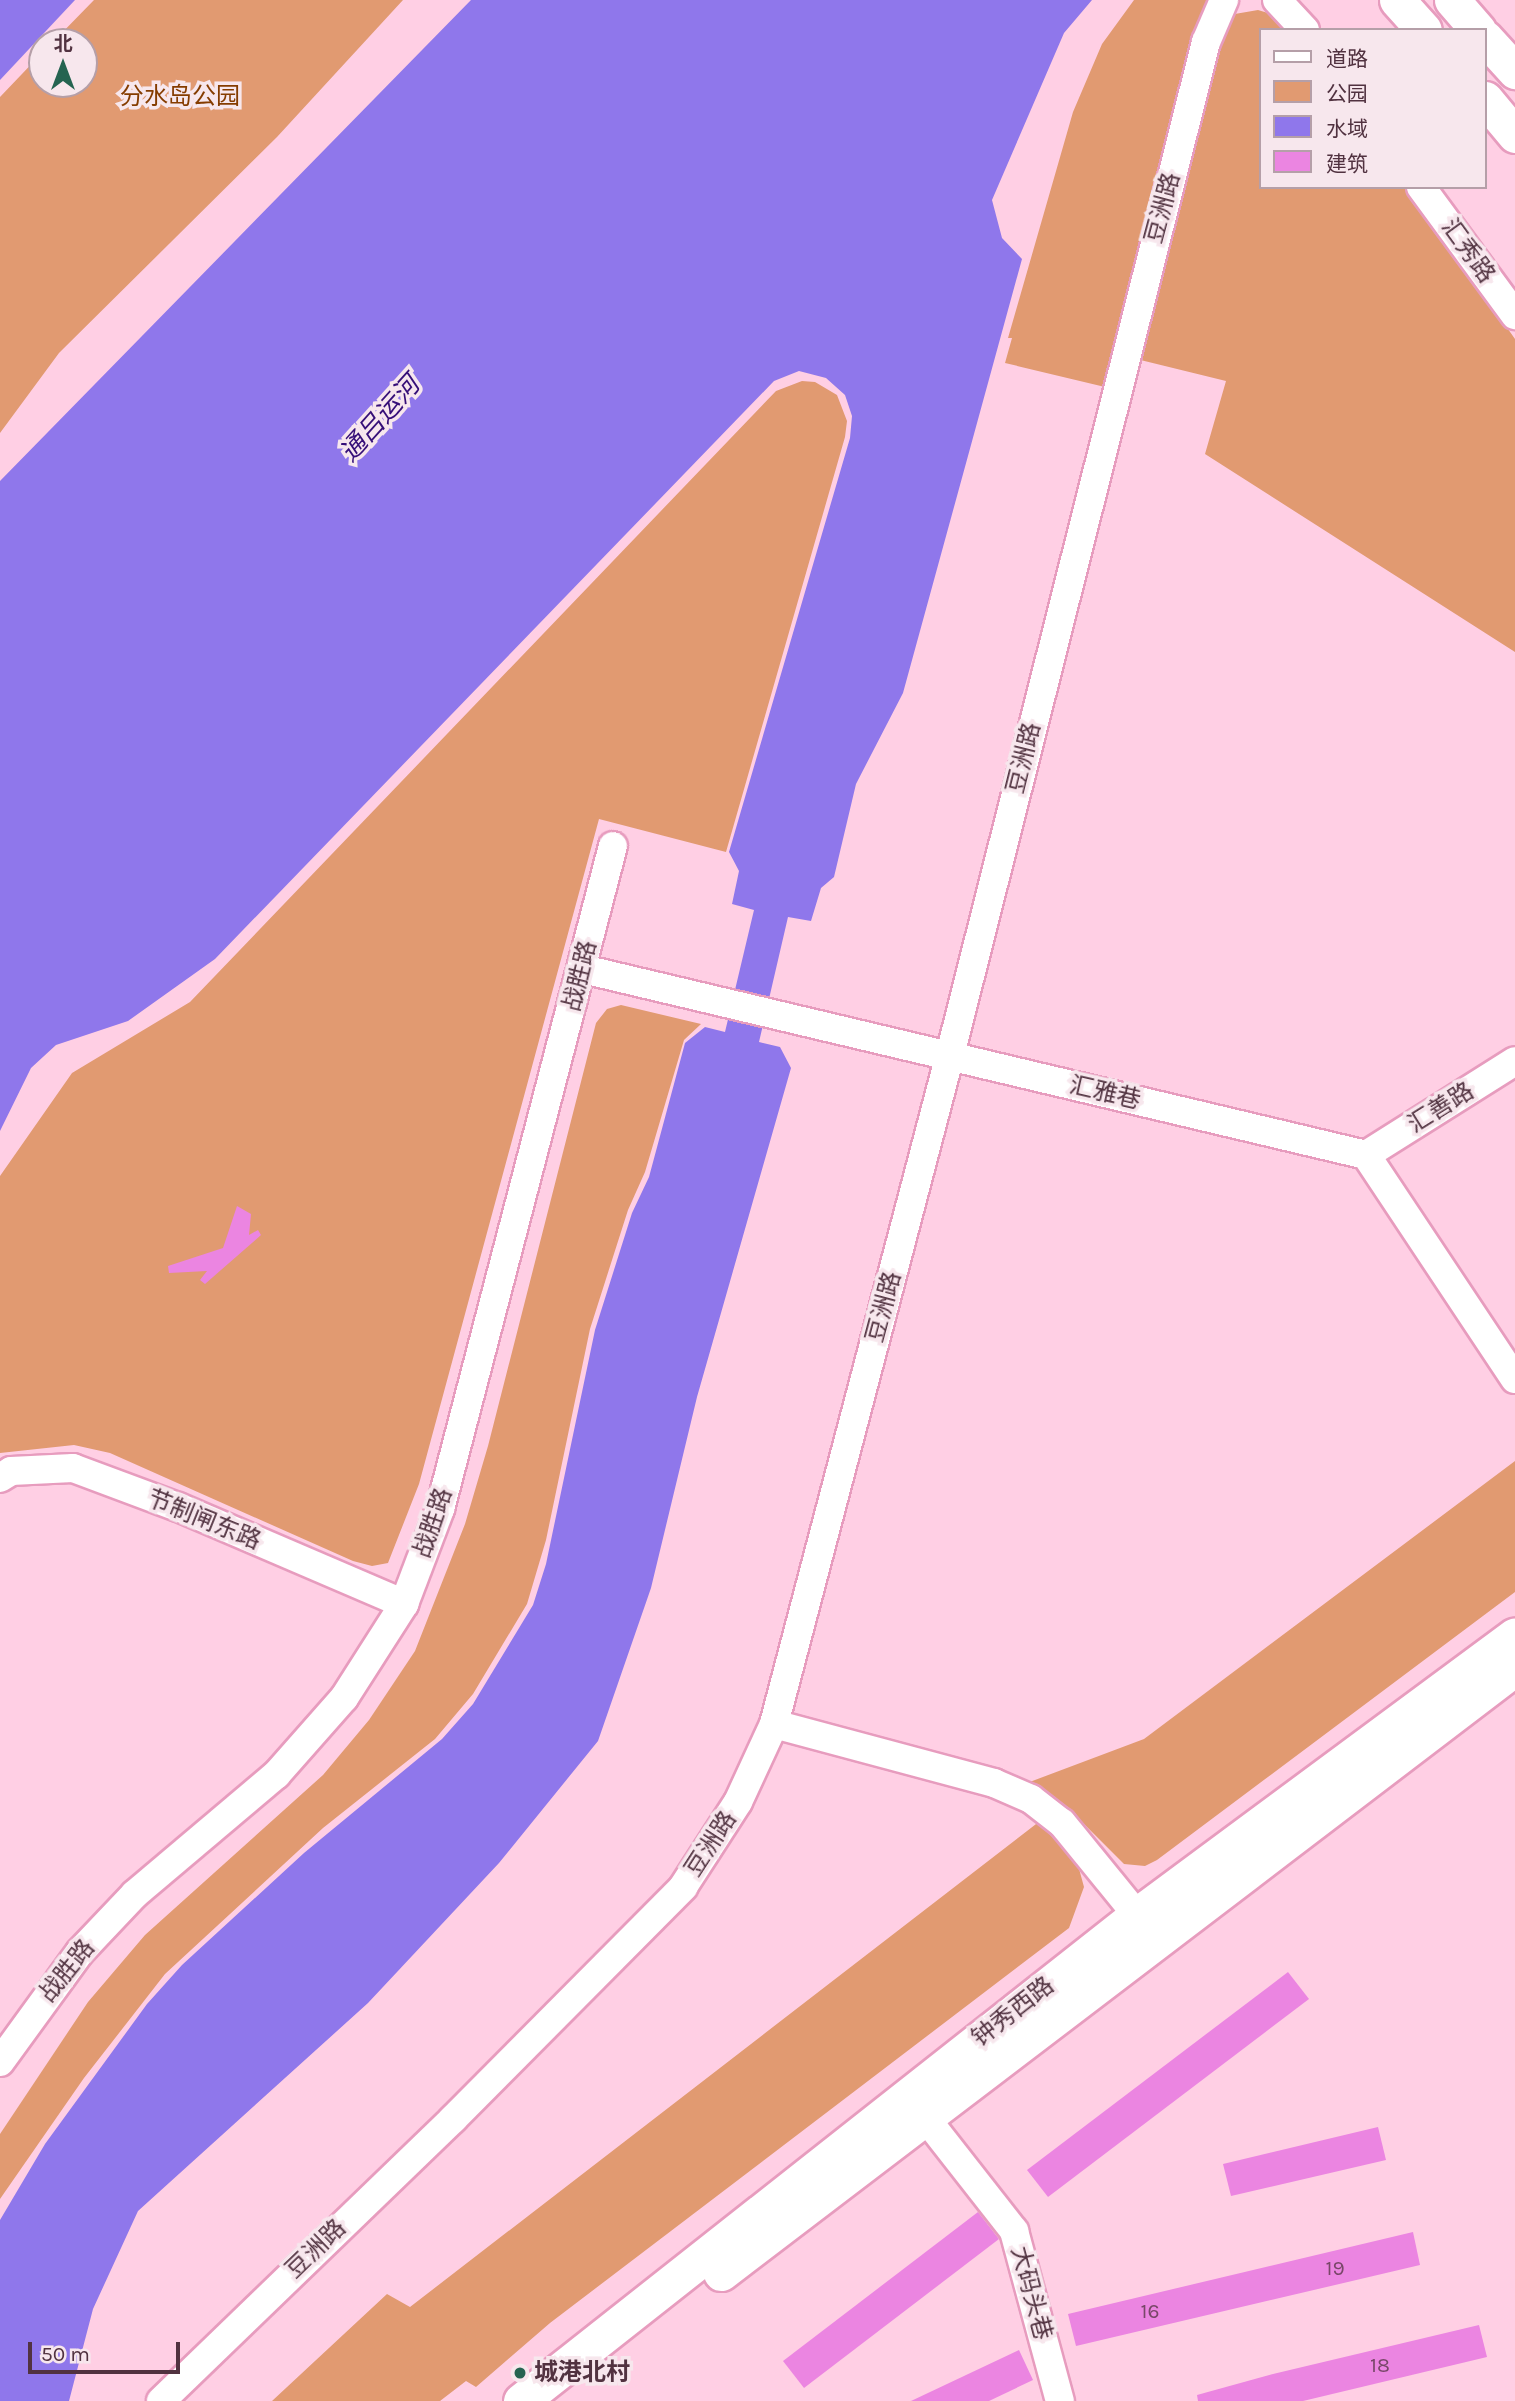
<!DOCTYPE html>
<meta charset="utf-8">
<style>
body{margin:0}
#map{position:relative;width:1515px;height:2401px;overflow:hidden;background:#ffcfe4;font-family:Karla,"Noto Sans SC",sans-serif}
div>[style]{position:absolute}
.green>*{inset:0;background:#e19a71}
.water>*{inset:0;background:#8f77eb}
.building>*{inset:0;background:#eb85e1}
.roads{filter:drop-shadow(2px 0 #e79cbe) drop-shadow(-2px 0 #e79cbe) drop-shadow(0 2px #e79cbe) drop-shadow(0 -2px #e79cbe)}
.minor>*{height:28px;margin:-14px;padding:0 14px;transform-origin:14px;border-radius:14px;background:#fff}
.major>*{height:35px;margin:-17.5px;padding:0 17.5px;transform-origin:17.5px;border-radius:17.5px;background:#fff}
.dots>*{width:19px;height:19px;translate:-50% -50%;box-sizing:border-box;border:4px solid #f7e7ed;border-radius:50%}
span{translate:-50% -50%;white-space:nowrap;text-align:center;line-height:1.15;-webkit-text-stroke:7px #f7e7ed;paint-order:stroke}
.number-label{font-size:21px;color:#784768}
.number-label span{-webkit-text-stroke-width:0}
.park-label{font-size:24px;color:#853c00}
.street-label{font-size:24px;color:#513240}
.poi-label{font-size:24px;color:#513240;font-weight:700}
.left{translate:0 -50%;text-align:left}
.water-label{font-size:26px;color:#360f78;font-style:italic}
.legend{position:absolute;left:1259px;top:28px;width:228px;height:161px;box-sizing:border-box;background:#f7e7ed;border:2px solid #b59fa8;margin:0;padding:9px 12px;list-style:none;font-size:21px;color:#513240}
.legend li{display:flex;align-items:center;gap:14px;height:35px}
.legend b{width:35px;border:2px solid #b59fa8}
.north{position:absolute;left:28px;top:28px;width:70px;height:70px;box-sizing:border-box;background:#f7e7ed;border:2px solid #b59fa8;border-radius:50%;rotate:0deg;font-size:19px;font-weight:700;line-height:28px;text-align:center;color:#513240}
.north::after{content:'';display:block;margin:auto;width:24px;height:32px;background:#256451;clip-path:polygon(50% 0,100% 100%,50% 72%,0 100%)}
.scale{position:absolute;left:28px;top:2342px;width:152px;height:32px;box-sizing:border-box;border:4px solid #513240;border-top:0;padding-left:9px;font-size:21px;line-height:24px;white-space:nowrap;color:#513240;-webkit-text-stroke:5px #f7e7ed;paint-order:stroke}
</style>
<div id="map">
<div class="green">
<div style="clip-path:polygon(94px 0,403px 0,277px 137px,59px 353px,0 433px,0 97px,42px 53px,42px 84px,84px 84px,84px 42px,53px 42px)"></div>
<div style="clip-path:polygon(1134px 0,1208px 0,1200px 20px,1258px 10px,1278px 16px,1293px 30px,1261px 30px,1261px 187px,1408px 187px,1515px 339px,1515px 652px,1205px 454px,1226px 381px,1116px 354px,1105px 387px,1005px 363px,1012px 338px,1008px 338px,1073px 112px,1102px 44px)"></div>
<div style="clip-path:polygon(802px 381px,815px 382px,837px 395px,847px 421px,845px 437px,726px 852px,599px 819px,419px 1484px,388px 1563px,372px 1566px,353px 1561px,110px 1453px,74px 1445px,0 1453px,0 1176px,72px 1073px,190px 1002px,776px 391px)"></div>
<div style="clip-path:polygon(621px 1005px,701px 1024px,684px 1040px,645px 1172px,628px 1210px,590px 1329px,546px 1540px,527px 1604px,473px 1694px,435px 1739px,323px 1828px,165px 1974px,84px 2078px,0 2199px,0 2134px,88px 2002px,145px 1935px,323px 1775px,369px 1720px,415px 1651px,465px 1524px,488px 1446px,596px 1023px,607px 1009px)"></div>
<div style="clip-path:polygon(1515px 1461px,1515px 1592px,1157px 1860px,1145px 1866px,1124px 1864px,1068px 1808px,1027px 1783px,1144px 1739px)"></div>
<div style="clip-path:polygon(1040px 1821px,1078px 1865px,1084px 1887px,1069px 1928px,550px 2323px,476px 2387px,466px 2381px,440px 2401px,272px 2401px,387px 2294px,410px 2307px)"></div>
</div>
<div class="water">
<div style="clip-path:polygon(0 0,75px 0,0 80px)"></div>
<div style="clip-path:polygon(471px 0,1092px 0,1064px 33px,992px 200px,1002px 238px,1022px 259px,903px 693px,856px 784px,834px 877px,821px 888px,811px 921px,788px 917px,759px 1042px,780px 1047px,791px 1068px,697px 1397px,651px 1588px,598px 1741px,499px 1863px,368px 2003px,138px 2211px,93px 2309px,69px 2401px,0 2401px,0 2220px,45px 2144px,147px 2004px,182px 1965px,304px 1853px,442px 1739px,473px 1704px,533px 1605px,546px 1564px,595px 1330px,632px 1213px,649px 1177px,685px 1043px,705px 1027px,725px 1032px,754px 910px,732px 904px,739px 871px,729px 852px,850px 438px,852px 416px,845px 395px,826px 378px,799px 371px,774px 381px,215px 959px,128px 1021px,56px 1045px,31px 1068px,0 1131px,0 481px)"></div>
</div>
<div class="building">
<div style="clip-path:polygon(237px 1206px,251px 1214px,249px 1235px,258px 1230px,261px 1235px,205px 1284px,200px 1280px,207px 1271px,169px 1273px,168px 1266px,223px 1248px)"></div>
<div style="clip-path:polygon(1288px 1972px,1309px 1999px,1048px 2197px,1027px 2170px)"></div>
<div style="clip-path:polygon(1378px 2127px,1386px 2160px,1231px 2196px,1223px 2164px)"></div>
<div style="clip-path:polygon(978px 2212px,999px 2239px,804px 2388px,783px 2361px)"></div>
<div style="clip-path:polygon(1413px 2232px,1420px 2265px,1076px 2346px,1068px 2314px)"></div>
<div style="clip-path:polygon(1479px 2325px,1487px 2357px,1303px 2401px,1198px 2401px,1197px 2395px,1273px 2374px)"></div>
<div style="clip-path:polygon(1019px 2350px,1033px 2380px,989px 2401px,911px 2401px)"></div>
</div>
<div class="roads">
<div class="minor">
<div style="left:1277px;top:0;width:41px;rotate:47deg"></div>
<div style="left:1421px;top:187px;width:159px;rotate:53.7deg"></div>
<div style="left:583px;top:969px;width:805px;rotate:13.36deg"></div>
<div style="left:1366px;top:1155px;width:269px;rotate:56.4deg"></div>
<div style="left:1366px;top:1155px;width:176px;rotate:-32.2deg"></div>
<div style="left:0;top:1478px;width:13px;rotate:-32deg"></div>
<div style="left:11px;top:1471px;width:62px;rotate:-2.8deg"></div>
<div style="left:73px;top:1468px;width:112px;rotate:20.4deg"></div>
<div style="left:178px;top:1507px;width:246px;rotate:23.2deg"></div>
<div style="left:774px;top:1724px;width:228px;rotate:15deg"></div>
<div style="left:994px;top:1783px;width:40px;rotate:23.4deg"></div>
<div style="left:1031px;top:1799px;width:39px;rotate:38deg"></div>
<div style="left:1062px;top:1823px;width:119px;rotate:50.8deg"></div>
<div style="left:0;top:2062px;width:136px;rotate:-54deg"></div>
<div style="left:80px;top:1952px;width:80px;rotate:-46.5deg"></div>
<div style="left:135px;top:1894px;width:185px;rotate:-40.2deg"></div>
<div style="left:276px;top:1775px;width:103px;rotate:-48.6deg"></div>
<div style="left:344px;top:1698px;width:112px;rotate:-57.4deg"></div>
<div style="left:404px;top:1604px;width:102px;rotate:-69.2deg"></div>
<div style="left:440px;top:1509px;width:685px;rotate:-75.38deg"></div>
<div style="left:913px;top:2102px;width:164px;rotate:51.9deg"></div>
<div style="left:1014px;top:2231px;width:176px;rotate:74.9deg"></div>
<div style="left:161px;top:2401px;width:406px;rotate:-44deg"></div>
<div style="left:453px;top:2119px;width:327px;rotate:-45.2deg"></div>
<div style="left:683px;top:1887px;width:101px;rotate:-57.1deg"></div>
<div style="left:738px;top:1802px;width:86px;rotate:-65.2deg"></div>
<div style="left:774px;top:1724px;width:692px;rotate:-75.26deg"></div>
<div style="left:950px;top:1055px;width:1045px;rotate:-75.82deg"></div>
<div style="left:1206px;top:42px;width:46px;rotate:-66.8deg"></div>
</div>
<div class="major">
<div style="left:1397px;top:0;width:40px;rotate:48deg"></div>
<div style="left:1452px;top:0;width:40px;rotate:49deg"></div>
<div style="left:1485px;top:38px;width:45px;rotate:47.7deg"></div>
<div style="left:1485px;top:99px;width:47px;rotate:50.2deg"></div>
<div style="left:721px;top:2273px;width:998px;rotate:-37.31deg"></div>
<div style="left:521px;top:2401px;width:785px;rotate:-38.27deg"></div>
<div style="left:1137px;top:1915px;width:470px;rotate:-36.5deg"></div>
</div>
</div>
<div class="dots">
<div style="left:520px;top:2373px;background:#256451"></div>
</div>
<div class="number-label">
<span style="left:1335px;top:2268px">19</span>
<span style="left:1150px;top:2311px">16</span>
<span style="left:1380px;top:2365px">18</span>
</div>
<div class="park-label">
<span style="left:180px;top:97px">分水岛公园</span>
</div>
<div class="street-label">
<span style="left:1163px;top:208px;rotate:-75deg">豆洲路</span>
<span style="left:1468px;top:251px;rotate:54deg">汇秀路</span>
<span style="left:1024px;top:758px;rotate:-76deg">豆洲路</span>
<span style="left:580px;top:976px;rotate:-76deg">战胜路</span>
<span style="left:1105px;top:1093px;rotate:13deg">汇雅巷</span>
<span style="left:1441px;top:1108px;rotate:-32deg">汇善路</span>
<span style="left:884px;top:1307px;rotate:-75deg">豆洲路</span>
<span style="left:204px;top:1520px;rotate:22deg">节制闸东路</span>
<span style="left:433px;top:1523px;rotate:-71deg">战胜路</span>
<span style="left:711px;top:1844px;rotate:-57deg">豆洲路</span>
<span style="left:67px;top:1971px;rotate:-51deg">战胜路</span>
<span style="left:1013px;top:2012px;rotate:-38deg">钟秀西路</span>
<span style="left:316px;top:2249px;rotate:-44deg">豆洲路</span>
<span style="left:1031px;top:2293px;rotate:75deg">大码头巷</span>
</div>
<div class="poi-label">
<span class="left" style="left:534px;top:2373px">城港北村</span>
</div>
<div class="water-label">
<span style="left:380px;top:419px;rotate:-48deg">通吕运河</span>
</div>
<ul class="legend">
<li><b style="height:9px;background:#fff"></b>道路</li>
<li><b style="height:19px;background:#e19a71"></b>公园</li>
<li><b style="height:19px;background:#8f77eb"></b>水域</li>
<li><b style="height:19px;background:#eb85e1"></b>建筑</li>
</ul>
<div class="north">北</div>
<div class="scale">50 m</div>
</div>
